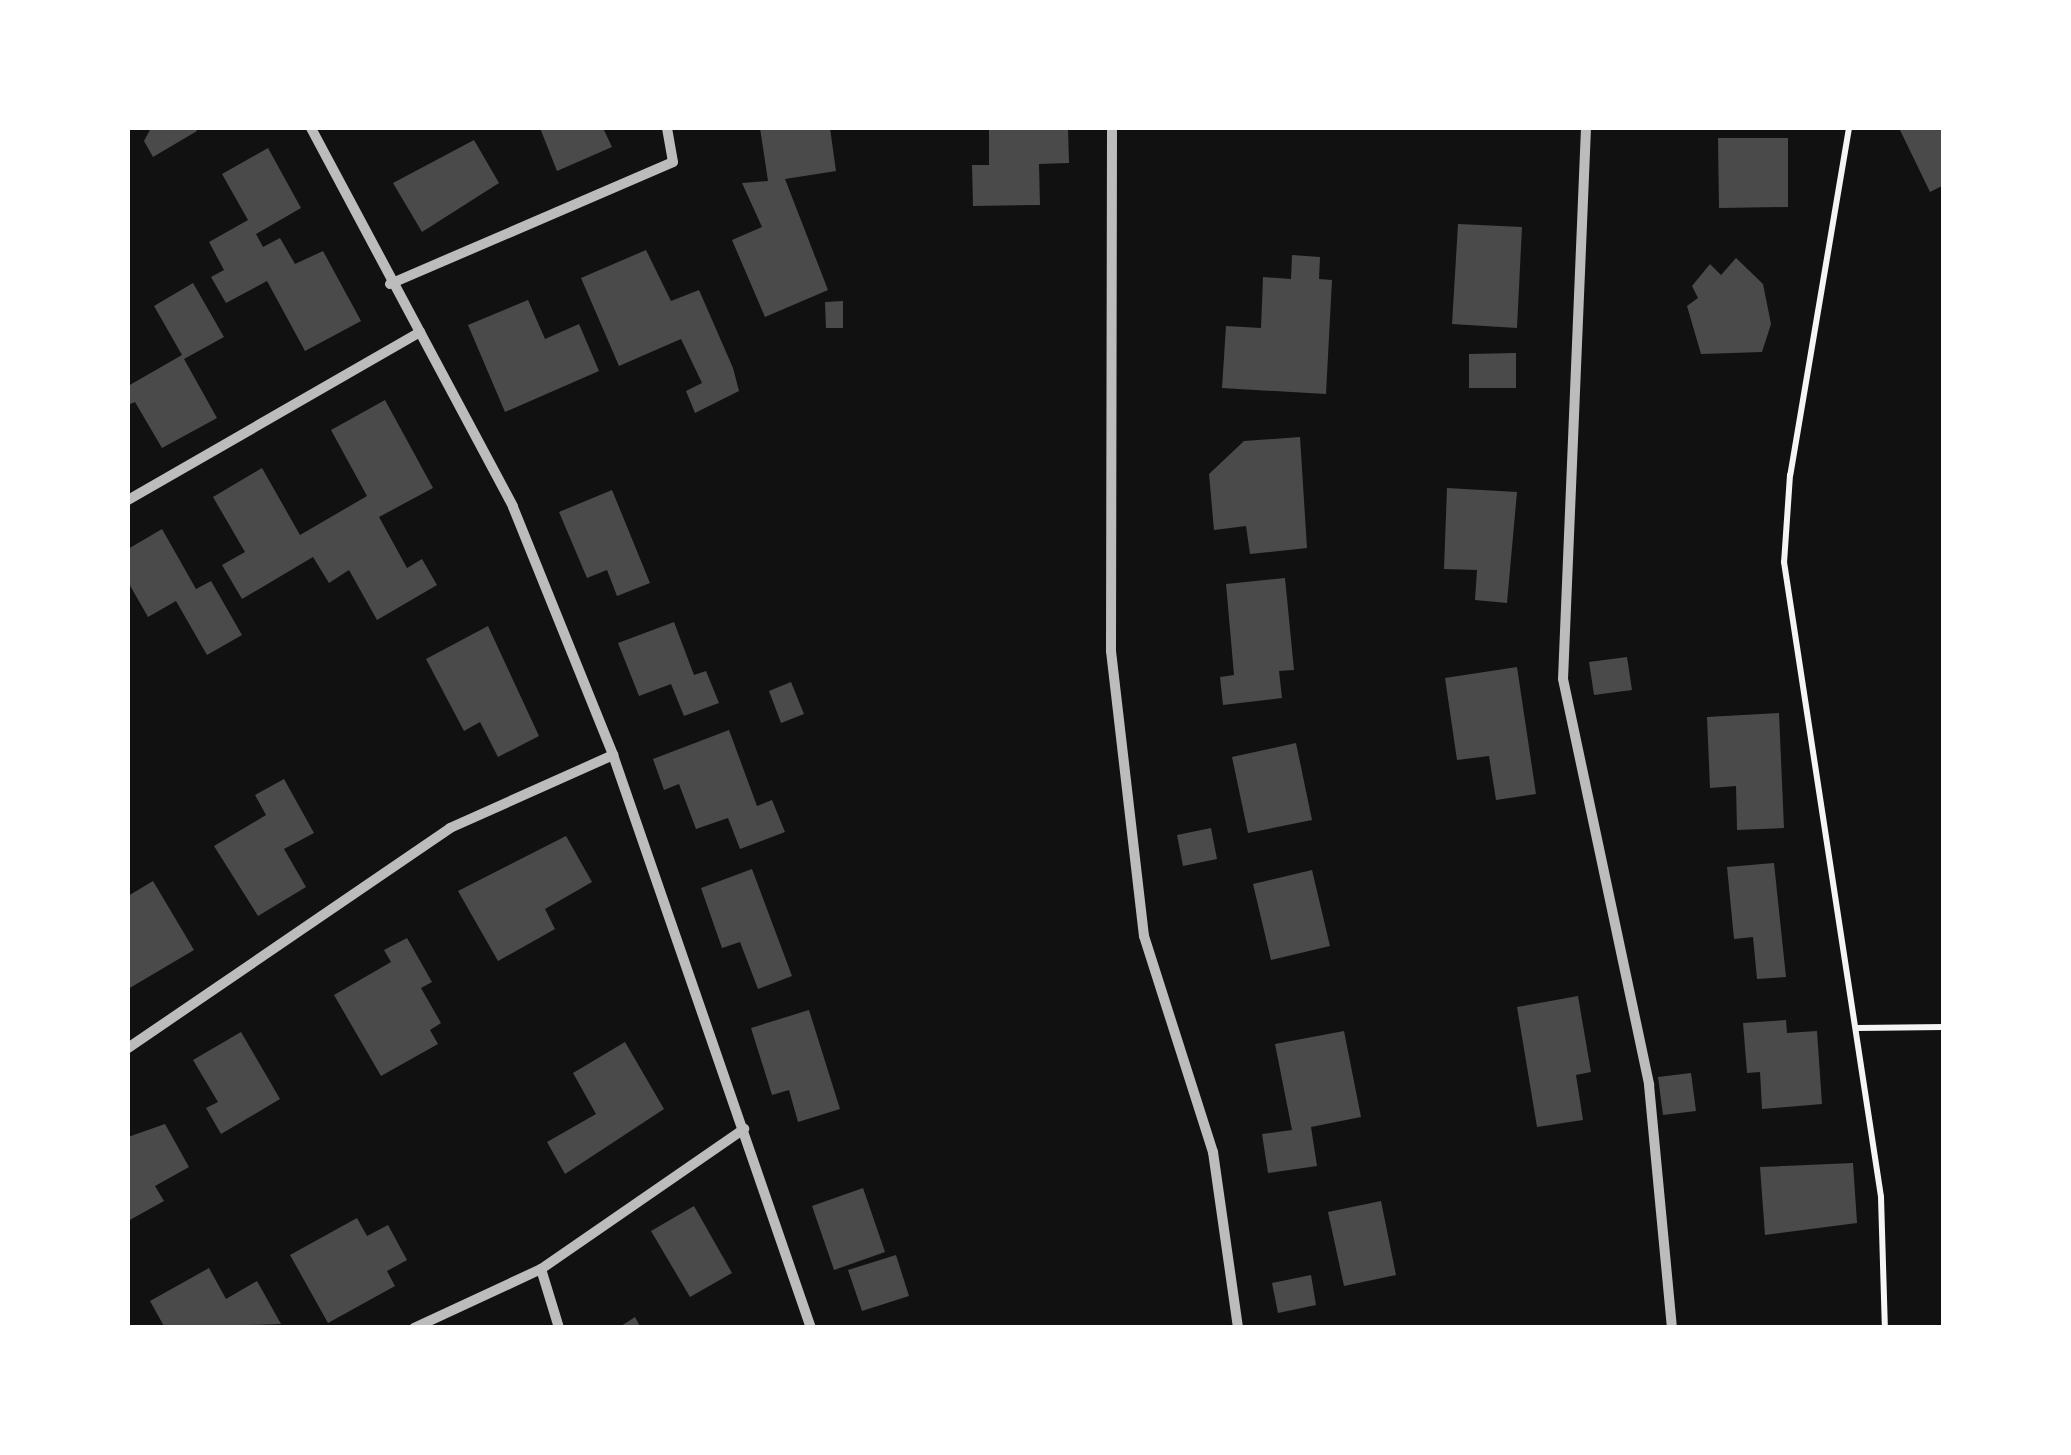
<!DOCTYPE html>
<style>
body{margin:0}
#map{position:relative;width:2071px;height:1455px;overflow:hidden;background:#111;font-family:"Fira Sans",sans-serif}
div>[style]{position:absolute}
.building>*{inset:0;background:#4a4a4a}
.path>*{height:6px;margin:-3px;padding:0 3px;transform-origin:3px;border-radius:3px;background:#f5f5f5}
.minor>*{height:10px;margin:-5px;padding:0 5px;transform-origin:5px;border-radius:5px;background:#bcbcbc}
span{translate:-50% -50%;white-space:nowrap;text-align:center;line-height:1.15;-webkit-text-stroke:8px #fff;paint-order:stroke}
.frame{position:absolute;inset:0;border:130px solid #fff;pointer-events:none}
</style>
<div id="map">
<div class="building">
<div style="clip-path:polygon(151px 128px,195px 128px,197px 131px,153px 157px,144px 141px)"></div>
<div style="clip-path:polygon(540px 128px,603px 128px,612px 147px,557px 171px)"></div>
<div style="clip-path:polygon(760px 128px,830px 128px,836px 171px,785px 179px,828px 290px,765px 317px,732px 240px,762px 227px,742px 183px,768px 181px)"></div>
<div style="clip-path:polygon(989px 128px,1068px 128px,1069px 163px,1039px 164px,1040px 205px,973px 206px,972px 165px,989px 165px)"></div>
<div style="clip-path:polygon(1899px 128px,1944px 128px,1944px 185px,1930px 192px)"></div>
<div style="clip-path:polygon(1718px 138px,1788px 138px,1788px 207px,1719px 208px)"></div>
<div style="clip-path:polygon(474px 140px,499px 183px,422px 232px,393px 183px)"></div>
<div style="clip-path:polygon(268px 148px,301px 208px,256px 234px,263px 247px,280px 238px,295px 264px,323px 251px,361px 321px,305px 351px,267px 281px,226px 303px,211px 277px,224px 270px,209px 242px,248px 220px,222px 174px)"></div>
<div style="clip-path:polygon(1458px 224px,1522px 227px,1517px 328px,1452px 324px)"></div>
<div style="clip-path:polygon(646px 250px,671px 301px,699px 290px,733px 368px,739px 391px,695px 413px,686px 391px,702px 383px,681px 339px,619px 366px,581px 278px)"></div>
<div style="clip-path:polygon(1292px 255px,1320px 257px,1319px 279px,1332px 280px,1326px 394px,1222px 388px,1226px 326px,1261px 328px,1263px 277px,1291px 279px)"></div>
<div style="clip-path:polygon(1736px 258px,1763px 284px,1771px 324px,1762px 352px,1701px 354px,1687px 306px,1698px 298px,1692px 286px,1710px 264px,1721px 275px)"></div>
<div style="clip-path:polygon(193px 283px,224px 337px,184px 359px,217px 418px,162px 448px,135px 402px,128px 405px,128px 386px,182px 355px,154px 306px)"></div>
<div style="clip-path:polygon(528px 300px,545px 339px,579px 324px,599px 371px,505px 412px,468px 325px)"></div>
<div style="clip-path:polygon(843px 301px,843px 328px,826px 328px,825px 302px)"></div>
<div style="clip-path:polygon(1516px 353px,1516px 388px,1469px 388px,1469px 354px)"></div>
<div style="clip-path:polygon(385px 400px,433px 488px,379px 517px,407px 568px,422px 559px,437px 585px,377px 620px,349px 570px,329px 583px,313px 557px,242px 599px,222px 565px,245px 552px,213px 497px,262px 468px,300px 535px,367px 496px,331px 430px)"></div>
<div style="clip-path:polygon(1300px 437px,1307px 548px,1250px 554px,1246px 526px,1214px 530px,1209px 474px,1244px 441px)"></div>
<div style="clip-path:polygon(1447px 488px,1517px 492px,1507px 603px,1475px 600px,1477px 570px,1444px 569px)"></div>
<div style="clip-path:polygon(612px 490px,650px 583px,617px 596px,607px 570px,587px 578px,559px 512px)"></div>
<div style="clip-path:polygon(162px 529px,196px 589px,211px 581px,242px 635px,207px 655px,176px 601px,148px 617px,128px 582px,128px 549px)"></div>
<div style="clip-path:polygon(1285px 578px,1294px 670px,1279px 671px,1282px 698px,1223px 705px,1220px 677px,1234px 675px,1226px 584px)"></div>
<div style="clip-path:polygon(674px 622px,694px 675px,706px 671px,719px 703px,684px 716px,671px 684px,639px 696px,618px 643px)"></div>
<div style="clip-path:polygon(488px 626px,539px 736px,498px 757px,480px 722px,464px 731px,426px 659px)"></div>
<div style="clip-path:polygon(1627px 657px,1632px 690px,1594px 695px,1589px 662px)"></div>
<div style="clip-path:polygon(1517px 667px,1536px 794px,1496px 800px,1489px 756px,1457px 760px,1445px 678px)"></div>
<div style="clip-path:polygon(791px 682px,804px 714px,781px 723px,769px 691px)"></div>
<div style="clip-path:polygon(1779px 713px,1784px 828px,1737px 830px,1736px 786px,1710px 788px,1707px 717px)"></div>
<div style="clip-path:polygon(729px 730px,757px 806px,772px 800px,785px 832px,740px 849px,728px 818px,696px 829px,679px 784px,664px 790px,653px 759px)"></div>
<div style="clip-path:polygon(1296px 743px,1312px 820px,1248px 833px,1232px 757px)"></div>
<div style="clip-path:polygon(284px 779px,314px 833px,284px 849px,306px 887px,258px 916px,214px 846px,266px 815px,255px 795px)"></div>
<div style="clip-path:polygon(1211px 828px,1217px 859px,1183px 866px,1177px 835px)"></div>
<div style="clip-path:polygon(566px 836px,592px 882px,545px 909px,555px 929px,498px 961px,458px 891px)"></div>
<div style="clip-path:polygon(1774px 863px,1786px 977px,1757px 979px,1753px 937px,1734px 939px,1727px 867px)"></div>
<div style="clip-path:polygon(752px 869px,792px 976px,758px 989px,740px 942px,722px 948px,701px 888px)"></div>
<div style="clip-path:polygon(1312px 870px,1330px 946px,1271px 960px,1253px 884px)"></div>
<div style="clip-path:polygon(153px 881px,194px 950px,128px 989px,128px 896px)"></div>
<div style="clip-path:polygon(407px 938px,432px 982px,421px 988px,441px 1023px,430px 1030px,438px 1044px,381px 1076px,334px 995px,391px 962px,384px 950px)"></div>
<div style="clip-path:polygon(1578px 996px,1591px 1072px,1576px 1075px,1583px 1120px,1537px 1127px,1517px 1007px)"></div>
<div style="clip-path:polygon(809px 1010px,840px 1109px,798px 1122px,789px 1090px,772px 1095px,751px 1028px)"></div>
<div style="clip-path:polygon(1786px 1020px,1787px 1033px,1817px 1031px,1822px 1104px,1762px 1109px,1760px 1072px,1747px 1073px,1743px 1023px)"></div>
<div style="clip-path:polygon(1344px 1031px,1361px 1117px,1311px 1127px,1317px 1166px,1268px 1173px,1262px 1134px,1292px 1130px,1275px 1044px)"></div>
<div style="clip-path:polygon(241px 1032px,280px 1099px,221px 1134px,206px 1108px,218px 1102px,193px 1060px)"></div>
<div style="clip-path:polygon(625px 1042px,664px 1109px,565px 1174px,547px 1142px,596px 1114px,573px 1073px)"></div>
<div style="clip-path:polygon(1691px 1073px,1696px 1111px,1663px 1115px,1658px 1077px)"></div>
<div style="clip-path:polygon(165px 1124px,189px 1167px,155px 1186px,164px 1201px,128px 1221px,128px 1137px)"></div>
<div style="clip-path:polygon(1853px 1163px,1857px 1223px,1765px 1235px,1760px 1167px)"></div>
<div style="clip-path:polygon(863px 1188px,885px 1252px,834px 1270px,812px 1206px)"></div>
<div style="clip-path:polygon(1381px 1201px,1396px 1275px,1344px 1286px,1328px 1212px)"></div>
<div style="clip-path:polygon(694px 1206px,732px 1273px,690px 1297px,651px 1231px)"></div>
<div style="clip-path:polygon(357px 1218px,367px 1236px,388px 1225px,407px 1260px,387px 1271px,395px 1286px,328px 1323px,290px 1255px)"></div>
<div style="clip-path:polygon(896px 1255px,909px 1296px,862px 1311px,848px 1270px)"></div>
<div style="clip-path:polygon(209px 1268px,226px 1299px,257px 1281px,281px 1324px,165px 1328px,150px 1301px)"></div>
<div style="clip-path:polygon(1311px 1275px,1316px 1305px,1278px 1313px,1272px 1283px)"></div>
<div style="clip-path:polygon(635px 1317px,641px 1328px,618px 1328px)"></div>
</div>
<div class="path">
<div style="left:1849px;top:128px;width:352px;rotate:99.6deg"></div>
<div style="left:1790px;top:475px;width:87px;rotate:93.9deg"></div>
<div style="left:1784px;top:562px;width:642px;rotate:81.31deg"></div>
<div style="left:1881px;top:1197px;width:131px;rotate:88.3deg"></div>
<div style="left:1857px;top:1028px;width:87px;rotate:-0.7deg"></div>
</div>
<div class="minor">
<div style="left:311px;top:128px;width:429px;rotate:61.9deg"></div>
<div style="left:513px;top:507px;width:267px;rotate:68deg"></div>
<div style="left:613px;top:755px;width:606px;rotate:70.94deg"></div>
<div style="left:1112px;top:128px;width:523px;rotate:90.11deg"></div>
<div style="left:1111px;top:651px;width:287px;rotate:83.4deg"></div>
<div style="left:1144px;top:936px;width:227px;rotate:72.3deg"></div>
<div style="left:1213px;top:1152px;width:178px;rotate:81.9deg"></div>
<div style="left:1586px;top:128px;width:551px;rotate:92.39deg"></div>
<div style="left:1563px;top:679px;width:415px;rotate:78deg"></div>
<div style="left:1649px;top:1085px;width:244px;rotate:84.6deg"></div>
<div style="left:390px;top:284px;width:308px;rotate:-23.3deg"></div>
<div style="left:673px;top:162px;width:35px;rotate:-100deg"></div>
<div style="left:128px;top:500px;width:337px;rotate:-29.9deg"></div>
<div style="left:128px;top:1048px;width:390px;rotate:-34.3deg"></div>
<div style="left:450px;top:828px;width:179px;rotate:-24.1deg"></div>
<div style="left:541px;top:1269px;width:62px;rotate:73deg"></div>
<div style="left:414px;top:1328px;width:140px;rotate:-24.9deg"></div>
<div style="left:541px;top:1269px;width:247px;rotate:-34.6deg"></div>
</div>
<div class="frame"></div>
</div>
